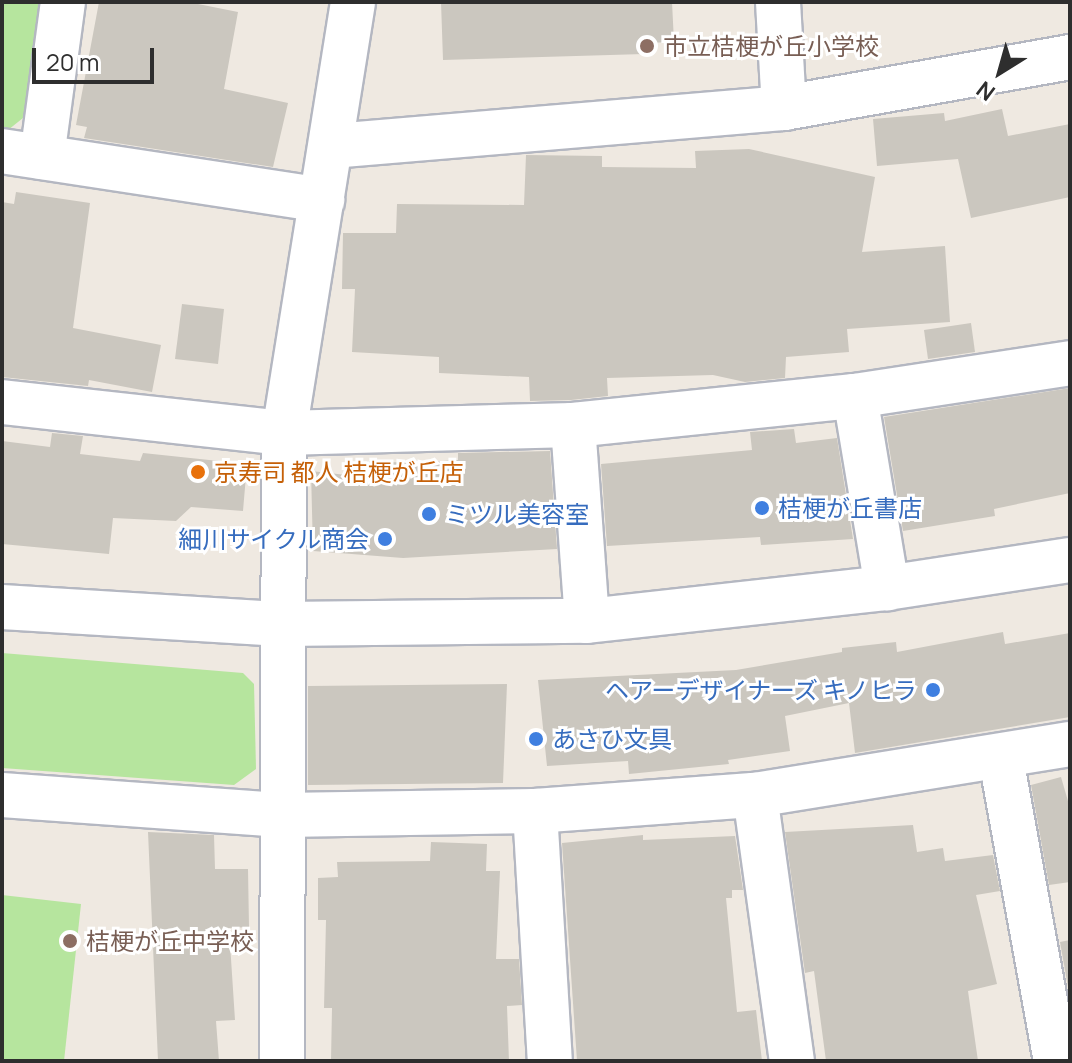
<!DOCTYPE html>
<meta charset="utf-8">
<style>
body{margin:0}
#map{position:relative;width:1072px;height:1063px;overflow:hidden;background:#efe9e1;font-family:Manrope,"Noto Sans JP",sans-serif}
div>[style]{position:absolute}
.green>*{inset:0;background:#b6e59e}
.building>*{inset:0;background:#cbc7bf}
.roads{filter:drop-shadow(2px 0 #b4b7c1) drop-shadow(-2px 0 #b4b7c1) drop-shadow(0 2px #b4b7c1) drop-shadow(0 -2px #b4b7c1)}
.minor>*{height:44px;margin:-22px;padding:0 22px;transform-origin:22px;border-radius:22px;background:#fff}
.dots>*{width:22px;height:22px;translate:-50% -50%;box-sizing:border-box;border:4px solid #fff;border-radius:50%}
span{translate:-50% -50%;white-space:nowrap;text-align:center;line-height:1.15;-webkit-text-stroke:6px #fff;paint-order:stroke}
.education-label{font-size:24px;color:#785e54}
.left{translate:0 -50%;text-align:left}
.food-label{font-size:24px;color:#c56008}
.shop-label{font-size:24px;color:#366cbe}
.right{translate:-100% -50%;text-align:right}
.frame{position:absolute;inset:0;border:4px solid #2e2e2e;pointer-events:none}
.north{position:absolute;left:960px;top:32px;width:80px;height:80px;-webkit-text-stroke:6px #fff;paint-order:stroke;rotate:217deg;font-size:22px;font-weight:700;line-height:32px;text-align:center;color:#2e2e2e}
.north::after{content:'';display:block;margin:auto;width:28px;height:36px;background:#2e2e2e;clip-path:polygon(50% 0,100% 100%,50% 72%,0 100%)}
.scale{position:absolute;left:32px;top:48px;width:122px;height:36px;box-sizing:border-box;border:4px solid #2e2e2e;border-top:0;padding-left:10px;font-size:24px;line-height:28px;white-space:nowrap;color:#2e2e2e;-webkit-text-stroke:6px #fff;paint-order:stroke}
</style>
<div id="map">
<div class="green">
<div style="clip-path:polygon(2px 2px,44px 2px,28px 114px,3px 134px)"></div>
<div style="clip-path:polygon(2px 653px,243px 673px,254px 684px,256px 769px,234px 785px,2px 768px)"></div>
<div style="clip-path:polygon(2px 895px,81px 904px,64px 1061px,2px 1061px)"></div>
</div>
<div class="building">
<div style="clip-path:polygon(99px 2px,188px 2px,238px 12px,224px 89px,288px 103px,273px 167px,84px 138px,87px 127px,76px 125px)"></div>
<div style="clip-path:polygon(441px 2px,672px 2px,674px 42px,644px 43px,644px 54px,443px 60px)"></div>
<div style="clip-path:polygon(1002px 109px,1008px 136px,1070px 124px,1070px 197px,971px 218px,958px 159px,877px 166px,873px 119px,944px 113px,945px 121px)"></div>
<div style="clip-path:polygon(749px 149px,875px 177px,862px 252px,945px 246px,950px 322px,847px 329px,849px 352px,786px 357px,785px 378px,745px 382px,713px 375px,607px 378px,608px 396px,571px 400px,530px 401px,529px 377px,439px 373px,439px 357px,352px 352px,355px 289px,342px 289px,343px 233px,396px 233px,397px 204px,524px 205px,526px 155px,602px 156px,602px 167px,696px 168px,695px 151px)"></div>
<div style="clip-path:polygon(16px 192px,90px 203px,73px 328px,161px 345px,152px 392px,89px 380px,88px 386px,2px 377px,2px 202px,14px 204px)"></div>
<div style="clip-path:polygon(182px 304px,224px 309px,218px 364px,175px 359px)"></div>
<div style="clip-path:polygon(971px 323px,975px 352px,928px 359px,924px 330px)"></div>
<div style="clip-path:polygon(1070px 388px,1070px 493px,994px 509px,995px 516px,903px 531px,884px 417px)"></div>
<div style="clip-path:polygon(794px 429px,796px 443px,837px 438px,853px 539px,761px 545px,760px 537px,607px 546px,601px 464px,752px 450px,750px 432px)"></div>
<div style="clip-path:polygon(52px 433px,83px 436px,80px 454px,140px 461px,143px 453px,247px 464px,243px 511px,191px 507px,176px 521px,113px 518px,109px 554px,2px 544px,2px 441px,50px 447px)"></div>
<div style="clip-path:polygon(550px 451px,557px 549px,403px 558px,313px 551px,311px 471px,364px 477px,367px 461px,413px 463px,458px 460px,458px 453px)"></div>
<div style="clip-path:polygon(1003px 632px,1005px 644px,1070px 633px,1070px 717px,855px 753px,849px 703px,785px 716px,790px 751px,728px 760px,729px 764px,629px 774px,628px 761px,547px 766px,538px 680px,736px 670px,842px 652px,842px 648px,896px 642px,897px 652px)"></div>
<div style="clip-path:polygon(507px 684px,503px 783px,308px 785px,308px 686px)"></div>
<div style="clip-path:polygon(1061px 777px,1070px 808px,1070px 882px,1049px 885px,1031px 785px)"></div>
<div style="clip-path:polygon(913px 825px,917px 852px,943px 848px,945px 861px,993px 855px,1000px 891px,976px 895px,997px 984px,968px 991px,978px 1061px,826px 1061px,814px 971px,805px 973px,785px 832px)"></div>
<div style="clip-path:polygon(148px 832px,214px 835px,215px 869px,248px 869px,249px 927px,229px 928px,235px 1020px,216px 1021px,219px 1061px,158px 1061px)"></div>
<div style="clip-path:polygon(643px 835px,643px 840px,735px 836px,743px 890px,732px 890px,732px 898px,726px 898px,737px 1012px,756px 1010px,762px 1061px,577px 1061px,562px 843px)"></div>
<div style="clip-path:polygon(431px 842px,487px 844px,486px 871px,500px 871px,496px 959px,519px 959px,522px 1005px,507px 1006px,509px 1061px,331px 1061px,332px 1008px,324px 1008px,326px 920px,318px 920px,318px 878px,338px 877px,337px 862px,430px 861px)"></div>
<div style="clip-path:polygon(1070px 940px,1070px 998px,1060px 942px)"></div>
</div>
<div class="roads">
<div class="minor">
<div style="left:778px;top:2px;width:106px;rotate:86.8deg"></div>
<div style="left:332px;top:146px;width:454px;rotate:-4.8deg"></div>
<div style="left:784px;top:108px;width:291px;rotate:-10.1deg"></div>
<div style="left:2px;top:151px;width:324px;rotate:8.7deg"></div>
<div style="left:42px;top:157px;width:156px;rotate:-82.3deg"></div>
<div style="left:855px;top:396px;width:195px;rotate:80.5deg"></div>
<div style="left:2px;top:402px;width:284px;rotate:6.3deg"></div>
<div style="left:284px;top:433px;width:289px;rotate:-1.6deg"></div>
<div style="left:573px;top:425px;width:283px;rotate:-5.9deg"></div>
<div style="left:855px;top:396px;width:218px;rotate:-8.7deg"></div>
<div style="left:573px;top:425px;width:196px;rotate:85.9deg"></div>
<div style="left:2px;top:607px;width:280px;rotate:3.5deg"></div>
<div style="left:281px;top:624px;width:306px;rotate:-0.6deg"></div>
<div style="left:587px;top:621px;width:302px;rotate:-6.3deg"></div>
<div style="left:887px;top:588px;width:185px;rotate:-8.7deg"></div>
<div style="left:1001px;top:759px;width:307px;rotate:79.7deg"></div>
<div style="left:2px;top:795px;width:281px;rotate:4.1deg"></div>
<div style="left:282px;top:815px;width:253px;rotate:-0.9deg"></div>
<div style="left:535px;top:811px;width:221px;rotate:-4.2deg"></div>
<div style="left:755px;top:795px;width:319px;rotate:-9.2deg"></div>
<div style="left:755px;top:795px;width:269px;rotate:82.1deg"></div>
<div style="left:535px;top:811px;width:250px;rotate:86.6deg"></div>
<div style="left:282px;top:1061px;width:628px;rotate:-89.82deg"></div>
<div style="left:284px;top:433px;width:436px;rotate:-80.9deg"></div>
</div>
</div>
<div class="dots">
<div style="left:647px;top:46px;background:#8d6e63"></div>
<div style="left:198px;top:472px;background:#e8710a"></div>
<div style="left:762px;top:508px;background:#3f7fe0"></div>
<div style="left:429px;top:514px;background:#3f7fe0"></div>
<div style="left:385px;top:539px;background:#3f7fe0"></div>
<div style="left:933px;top:690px;background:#3f7fe0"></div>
<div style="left:536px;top:739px;background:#3f7fe0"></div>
<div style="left:70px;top:941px;background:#8d6e63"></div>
</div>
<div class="education-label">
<span class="left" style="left:663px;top:46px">市立桔梗が丘小学校</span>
<span class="left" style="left:86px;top:941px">桔梗が丘中学校</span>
</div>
<div class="food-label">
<span class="left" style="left:214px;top:472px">京寿司 都人 桔梗が丘店</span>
</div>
<div class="shop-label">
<span class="left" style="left:778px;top:508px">桔梗が丘書店</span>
<span class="left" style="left:445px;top:514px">ミツル美容室</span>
<span class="right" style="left:369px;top:539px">細川サイクル商会</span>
<span class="right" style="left:917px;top:690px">ヘアーデザイナーズ キノヒラ</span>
<span class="left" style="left:552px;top:739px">あさひ文具</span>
</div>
<div class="frame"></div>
<div class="north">N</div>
<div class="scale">20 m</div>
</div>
